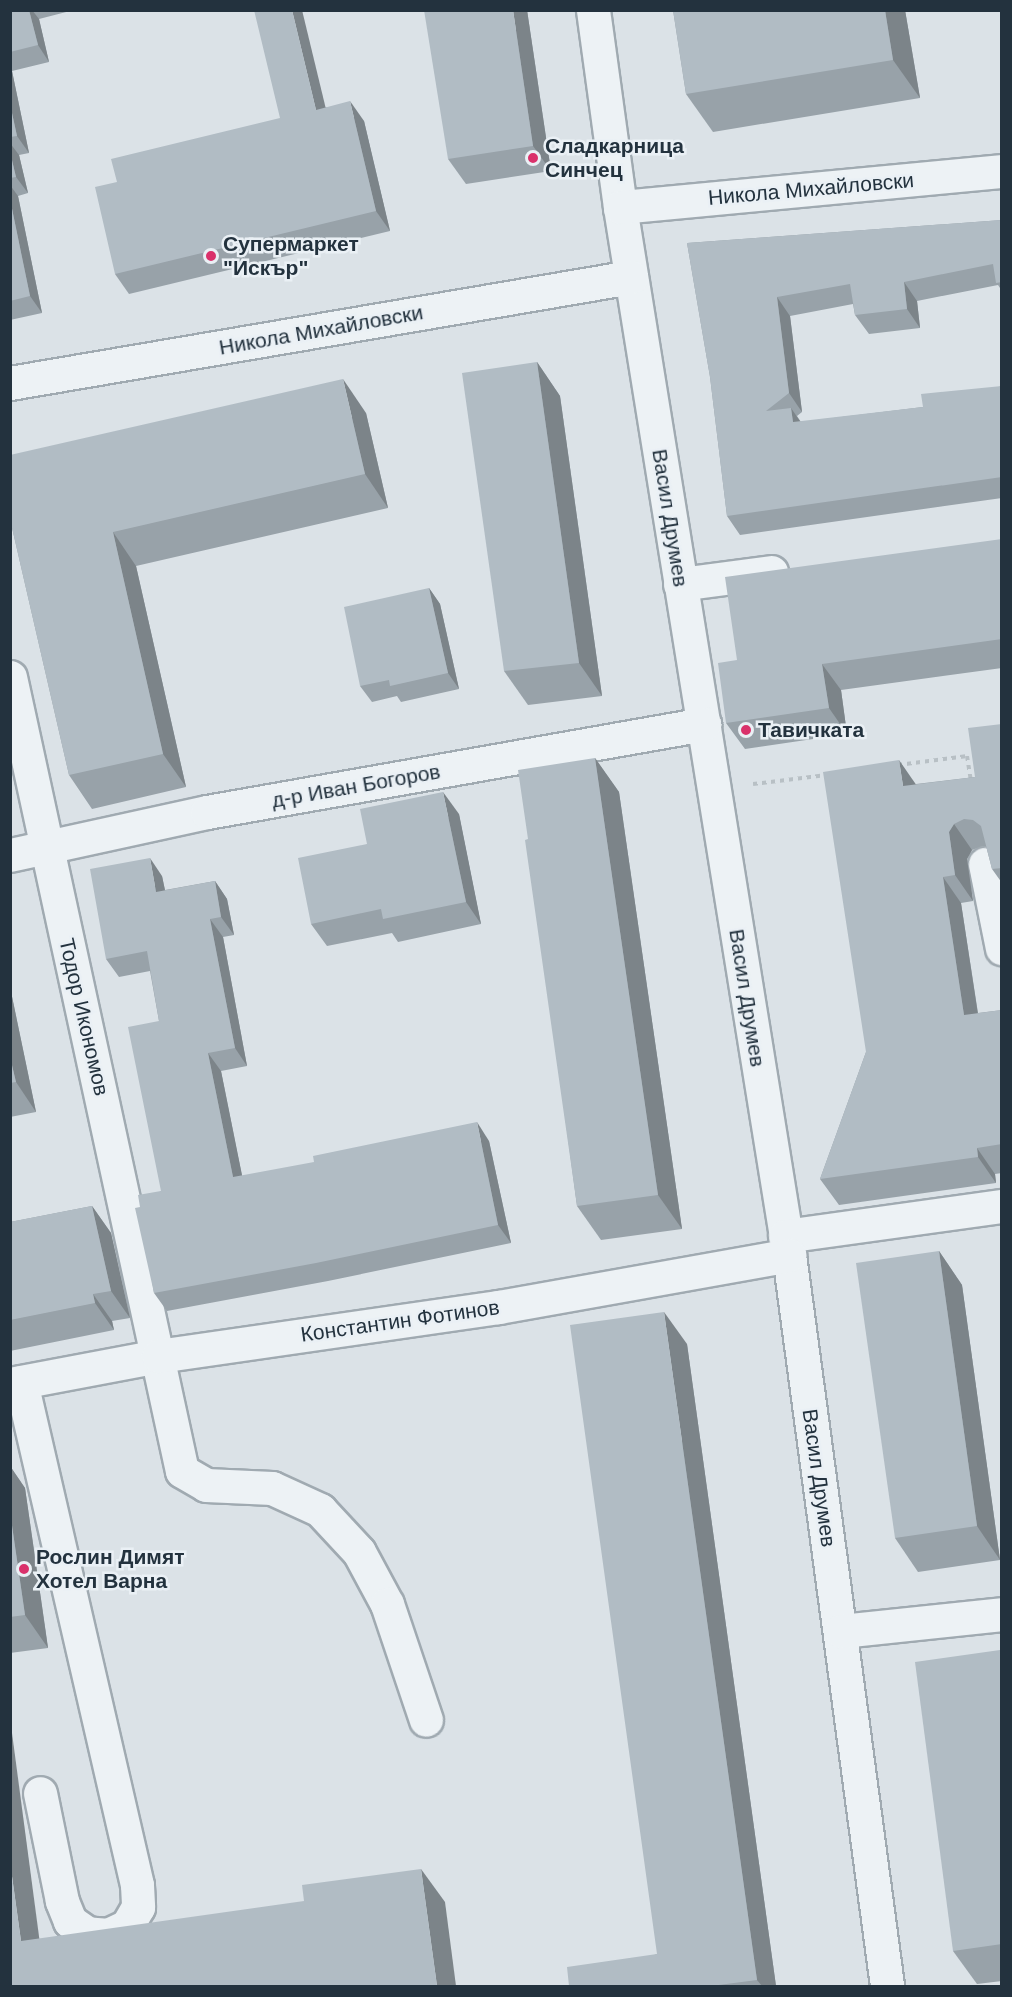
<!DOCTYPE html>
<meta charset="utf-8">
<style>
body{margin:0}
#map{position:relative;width:1012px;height:1997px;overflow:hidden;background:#dbe2e7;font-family:Arial,sans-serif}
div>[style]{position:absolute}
.path>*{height:4px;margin-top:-2px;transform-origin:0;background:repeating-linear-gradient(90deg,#b8c0c5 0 4.5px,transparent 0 9px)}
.roads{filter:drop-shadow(2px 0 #a0aab1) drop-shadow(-2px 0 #a0aab1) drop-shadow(0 2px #a0aab1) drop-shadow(0 -2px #a0aab1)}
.minor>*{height:33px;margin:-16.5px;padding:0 16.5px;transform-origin:16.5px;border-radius:16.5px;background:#edf2f5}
.wall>*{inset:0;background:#98a2a9}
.shaded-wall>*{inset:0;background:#7c8489}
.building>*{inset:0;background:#b1bcc4}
.dots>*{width:16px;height:16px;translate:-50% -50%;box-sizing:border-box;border:3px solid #eaf0f5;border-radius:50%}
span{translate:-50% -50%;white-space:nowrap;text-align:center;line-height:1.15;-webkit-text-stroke:5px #eaf0f5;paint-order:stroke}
.poi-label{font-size:21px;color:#23323e;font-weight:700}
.left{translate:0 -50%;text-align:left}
.street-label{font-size:21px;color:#23323e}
.frame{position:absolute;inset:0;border:12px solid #23323e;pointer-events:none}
</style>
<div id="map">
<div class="path">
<div style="left:898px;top:765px;width:70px;rotate:-7.4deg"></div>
<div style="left:967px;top:756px;width:25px;rotate:81deg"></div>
<div style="left:753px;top:784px;width:74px;rotate:-7deg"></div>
</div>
<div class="roads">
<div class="minor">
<div style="left:593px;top:10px;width:199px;rotate:82.2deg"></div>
<div style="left:620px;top:207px;width:1062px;rotate:80.84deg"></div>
<div style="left:789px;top:1255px;width:738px;rotate:82.36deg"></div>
<div style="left:620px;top:207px;width:384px;rotate:-5.4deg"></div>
<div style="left:10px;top:383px;width:630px;rotate:-9.69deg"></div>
<div style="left:680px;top:584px;width:92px;rotate:-7.5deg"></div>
<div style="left:10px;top:677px;width:812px;rotate:77.78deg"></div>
<div style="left:182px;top:1471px;width:28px;rotate:30deg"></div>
<div style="left:206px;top:1485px;width:66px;rotate:2.6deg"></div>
<div style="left:272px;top:1488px;width:53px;rotate:24.6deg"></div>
<div style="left:320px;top:1510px;width:57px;rotate:47.1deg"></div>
<div style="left:359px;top:1552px;width:59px;rotate:61.7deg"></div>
<div style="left:387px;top:1604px;width:122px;rotate:71.4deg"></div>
<div style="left:10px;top:855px;width:202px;rotate:-12.3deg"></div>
<div style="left:207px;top:812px;width:505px;rotate:-10.04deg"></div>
<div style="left:985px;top:864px;width:86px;rotate:78.6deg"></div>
<div style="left:785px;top:1236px;width:219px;rotate:-7.9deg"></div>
<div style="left:21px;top:1382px;width:516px;rotate:77.01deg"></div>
<div style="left:137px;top:1885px;width:22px;rotate:87deg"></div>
<div style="left:138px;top:1907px;width:22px;rotate:120deg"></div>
<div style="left:127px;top:1926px;width:21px;rotate:155deg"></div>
<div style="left:108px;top:1935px;width:21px;rotate:-175deg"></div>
<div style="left:87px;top:1933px;width:21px;rotate:-145deg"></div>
<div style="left:70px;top:1921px;width:22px;rotate:-112deg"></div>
<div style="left:62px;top:1901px;width:110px;rotate:-101.5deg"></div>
<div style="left:10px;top:1384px;width:151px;rotate:-10.7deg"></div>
<div style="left:158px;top:1356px;width:344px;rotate:-8.2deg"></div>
<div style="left:498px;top:1307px;width:296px;rotate:-10.1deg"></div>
<div style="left:841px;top:1631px;width:162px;rotate:-6deg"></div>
</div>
</div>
<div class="wall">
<div style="clip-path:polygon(10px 10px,74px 10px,39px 19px,49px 62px,12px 71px,29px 153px,19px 155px,28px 193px,18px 196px,42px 313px,10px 320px)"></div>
<div style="clip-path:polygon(527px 10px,551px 171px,466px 184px,448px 159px)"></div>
<div style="clip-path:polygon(673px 10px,905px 10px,920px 98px,713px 132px,686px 94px)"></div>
<div style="clip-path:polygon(325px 107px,364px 121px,390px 231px,129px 294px,115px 274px,117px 182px)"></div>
<div style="clip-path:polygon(1002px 220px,1002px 291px,998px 285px,917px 301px,920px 328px,869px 334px,855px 315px,853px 304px,790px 316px,802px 412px,797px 416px,801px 422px,923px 407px,1002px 386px,1002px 498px,740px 535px,727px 516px,710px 377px,687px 243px)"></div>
<div style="clip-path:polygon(537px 362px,560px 396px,602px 696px,528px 705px,504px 671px)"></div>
<div style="clip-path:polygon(366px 413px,388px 508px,136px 566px,186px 787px,92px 809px,69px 775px,10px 519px)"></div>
<div style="clip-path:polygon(1002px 539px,1002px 668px,841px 690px,847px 734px,745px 749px,726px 723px,737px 660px)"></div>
<div style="clip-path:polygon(429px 588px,440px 604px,459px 689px,401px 702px,397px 696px,372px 702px,360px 686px)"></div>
<div style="clip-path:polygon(1002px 724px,1002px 883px,992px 869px,986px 846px,982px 846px,972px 850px,967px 859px,973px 901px,961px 903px,978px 1013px,1002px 1010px,1002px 1173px,995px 1174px,996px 1183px,839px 1205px,820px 1179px,866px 1052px,916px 784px,975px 777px)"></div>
<div style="clip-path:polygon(595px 758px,619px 792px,682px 1229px,601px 1240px,577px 1206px,528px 839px)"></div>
<div style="clip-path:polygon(459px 814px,481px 924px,398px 942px,392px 933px,327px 946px,311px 924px,367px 844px)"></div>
<div style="clip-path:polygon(162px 876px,165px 890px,215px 881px,227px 899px,234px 935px,223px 937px,247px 1066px,221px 1071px,242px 1176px,489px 1141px,511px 1243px,328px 1281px,167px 1311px,154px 1293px,140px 1207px,161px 1191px,159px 1021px,150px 971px,119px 977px,106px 959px)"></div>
<div style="clip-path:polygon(10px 987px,36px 1112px,10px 1117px)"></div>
<div style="clip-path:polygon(92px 1206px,111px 1233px,130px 1318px,112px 1321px,114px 1330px,10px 1351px,10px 1222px)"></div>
<div style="clip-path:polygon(939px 1251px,962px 1285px,1000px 1560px,918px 1572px,895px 1538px)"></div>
<div style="clip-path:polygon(687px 1344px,776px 1986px,569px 1986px,657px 1954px)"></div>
<div style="clip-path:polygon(10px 1466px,25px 1488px,48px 1648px,10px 1653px)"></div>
<div style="clip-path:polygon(1000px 1650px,1002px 1652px,1002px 1981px,977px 1984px,953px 1951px)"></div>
</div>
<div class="shaded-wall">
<div style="clip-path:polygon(29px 10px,32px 10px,39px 19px,49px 62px,38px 45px)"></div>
<div style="clip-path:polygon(292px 10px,302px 10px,331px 130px,316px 110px)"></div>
<div style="clip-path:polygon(513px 10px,527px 10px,551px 171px,533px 146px)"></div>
<div style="clip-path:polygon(885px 10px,905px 10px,920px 98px,893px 60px)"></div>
<div style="clip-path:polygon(10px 69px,12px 71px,29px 153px,17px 136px,10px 104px)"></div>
<div style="clip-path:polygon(350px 101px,364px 121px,390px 231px,376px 211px)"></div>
<div style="clip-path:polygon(10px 143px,19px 155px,28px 193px,16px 177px,10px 152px)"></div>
<div style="clip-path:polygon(10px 185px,18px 196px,42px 313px,30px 296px,10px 199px)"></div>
<div style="clip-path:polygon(904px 282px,917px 301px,920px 328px,907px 309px)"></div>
<div style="clip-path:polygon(777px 297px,790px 316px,802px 412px,789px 393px)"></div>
<div style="clip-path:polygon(537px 362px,560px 396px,602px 696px,579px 663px)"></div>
<div style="clip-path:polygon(343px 379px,366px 413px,388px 508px,365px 474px)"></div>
<div style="clip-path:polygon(791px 408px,804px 427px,793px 422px)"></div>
<div style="clip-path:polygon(113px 532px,136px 566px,186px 787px,163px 754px)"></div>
<div style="clip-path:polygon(429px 588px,440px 604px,459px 689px,448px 673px)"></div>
<div style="clip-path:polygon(822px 664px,841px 690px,847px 734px,829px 708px)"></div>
<div style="clip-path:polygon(595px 758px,619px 792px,682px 1229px,658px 1195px)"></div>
<div style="clip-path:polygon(899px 760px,917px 786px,903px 786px)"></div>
<div style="clip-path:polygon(443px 792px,459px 814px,481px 924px,466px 902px)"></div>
<div style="clip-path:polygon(954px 824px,972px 850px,967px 859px,973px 901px,955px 875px,949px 832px)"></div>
<div style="clip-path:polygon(150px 858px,162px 876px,169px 910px,156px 892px)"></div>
<div style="clip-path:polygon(943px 877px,961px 903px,982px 1041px,964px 1015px)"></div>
<div style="clip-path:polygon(215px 881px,227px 899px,234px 935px,221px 917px)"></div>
<div style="clip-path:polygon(210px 919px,223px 937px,247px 1066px,235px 1048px)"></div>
<div style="clip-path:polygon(10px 987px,36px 1112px,16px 1082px,10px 1057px)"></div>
<div style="clip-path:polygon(208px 1053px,221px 1071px,246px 1195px,233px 1177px)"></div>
<div style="clip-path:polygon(477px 1122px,489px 1141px,511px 1243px,498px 1225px)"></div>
<div style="clip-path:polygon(977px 1148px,995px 1174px,996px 1183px,978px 1157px)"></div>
<div style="clip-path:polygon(92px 1206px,111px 1233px,130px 1318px,111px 1291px)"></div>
<div style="clip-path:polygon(939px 1251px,962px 1285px,1000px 1560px,977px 1526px)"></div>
<div style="clip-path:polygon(93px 1294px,112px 1321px,114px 1330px,95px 1303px)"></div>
<div style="clip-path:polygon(664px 1312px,687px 1344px,776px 1986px,762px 1986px,757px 1980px)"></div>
<div style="clip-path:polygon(10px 1466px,25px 1488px,48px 1648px,25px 1615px,10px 1512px)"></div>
<div style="clip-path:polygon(10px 1718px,44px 1974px,21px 1941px,10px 1862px)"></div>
<div style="clip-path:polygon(421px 1869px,445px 1902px,456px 1986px,437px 1986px)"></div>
</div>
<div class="building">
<div style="clip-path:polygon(10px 10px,29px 10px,38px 45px,10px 52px)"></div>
<div style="clip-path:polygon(254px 10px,292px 10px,316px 110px,350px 101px,376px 211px,115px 274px,95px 187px,117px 182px,111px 159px,280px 118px)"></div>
<div style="clip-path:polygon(424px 10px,513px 10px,533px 146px,448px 159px)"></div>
<div style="clip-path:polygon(673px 10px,885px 10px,893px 60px,686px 94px)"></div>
<div style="clip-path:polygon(10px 104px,17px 136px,10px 137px)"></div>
<div style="clip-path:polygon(10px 152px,16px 177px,10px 178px)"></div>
<div style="clip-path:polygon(10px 199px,30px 296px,10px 301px)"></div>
<div style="clip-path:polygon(1002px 220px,1002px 282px,996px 283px,993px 264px,904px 282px,907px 309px,855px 315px,850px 284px,777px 297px,789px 393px,766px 411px,791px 408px,793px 422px,923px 407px,921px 394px,1002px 386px,1002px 477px,727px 516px,710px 377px,687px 243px)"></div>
<div style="clip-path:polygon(537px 362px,579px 663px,504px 671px,462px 373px)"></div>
<div style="clip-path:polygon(343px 379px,365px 474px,113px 532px,163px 754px,69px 775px,10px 519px,10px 455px)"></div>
<div style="clip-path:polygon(1002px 539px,1002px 639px,822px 664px,829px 708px,726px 723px,718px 663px,737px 660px,725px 577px)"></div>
<div style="clip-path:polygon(429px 588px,448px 673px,390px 686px,389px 680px,360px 686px,344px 607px)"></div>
<div style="clip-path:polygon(1002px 724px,1002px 868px,992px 869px,981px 826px,973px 820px,964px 819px,954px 824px,949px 832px,955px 875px,943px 877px,964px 1015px,1002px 1010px,1002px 1144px,977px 1148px,978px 1157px,820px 1179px,866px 1052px,823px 772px,899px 760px,903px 786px,975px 777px,968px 728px)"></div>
<div style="clip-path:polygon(595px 758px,658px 1195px,577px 1206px,525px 840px,528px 839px,518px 770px)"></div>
<div style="clip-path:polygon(443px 792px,466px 902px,383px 919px,381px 909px,311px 924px,298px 858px,367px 844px,360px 809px)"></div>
<div style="clip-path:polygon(150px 858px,156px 892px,215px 881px,221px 917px,210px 919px,235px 1048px,208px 1053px,233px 1177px,314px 1162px,313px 1156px,477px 1122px,498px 1225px,316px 1263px,154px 1293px,135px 1208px,140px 1207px,138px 1195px,161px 1191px,128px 1027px,159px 1021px,147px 951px,106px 959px,90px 869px)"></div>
<div style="clip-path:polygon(10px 1057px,16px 1082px,10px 1083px)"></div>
<div style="clip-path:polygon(92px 1206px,111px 1291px,93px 1294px,95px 1303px,10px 1320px,10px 1222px)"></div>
<div style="clip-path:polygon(939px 1251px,977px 1526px,895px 1538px,856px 1263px)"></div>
<div style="clip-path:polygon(664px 1312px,757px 1980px,711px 1986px,569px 1986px,567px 1967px,657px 1954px,570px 1325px)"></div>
<div style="clip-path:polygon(10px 1512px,25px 1615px,10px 1617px)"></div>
<div style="clip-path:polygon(1000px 1650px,1002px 1659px,1002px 1944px,953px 1951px,915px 1662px)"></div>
<div style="clip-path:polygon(10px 1862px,21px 1941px,304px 1901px,302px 1885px,421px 1869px,437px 1986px,10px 1986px)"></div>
</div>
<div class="dots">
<div style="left:533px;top:158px;background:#da316b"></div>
<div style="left:211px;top:256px;background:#da316b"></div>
<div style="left:746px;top:730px;background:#da316b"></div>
<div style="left:24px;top:1569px;background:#da316b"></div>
</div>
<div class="poi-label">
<span class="left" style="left:545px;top:158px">Сладкарница<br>Синчец</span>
<span class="left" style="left:223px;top:256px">Супермаркет<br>"Искър"</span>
<span class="left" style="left:758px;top:730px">Тавичката</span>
<span class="left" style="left:36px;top:1569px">Рослин Димят<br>Хотел Варна</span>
</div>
<div class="street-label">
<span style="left:811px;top:189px;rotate:-5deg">Никола Михайловски</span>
<span style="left:321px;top:330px;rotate:-10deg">Никола Михайловски</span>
<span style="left:670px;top:518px;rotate:81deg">Васил Друмев</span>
<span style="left:356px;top:786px;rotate:-10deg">д-р Иван Богоров</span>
<span style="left:747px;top:998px;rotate:81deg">Васил Друмев</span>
<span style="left:84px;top:1017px;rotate:77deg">Тодор Икономов</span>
<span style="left:400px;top:1321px;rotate:-8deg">Константин Фотинов</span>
<span style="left:819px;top:1478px;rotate:82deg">Васил Друмев</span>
</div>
<div class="frame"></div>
</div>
